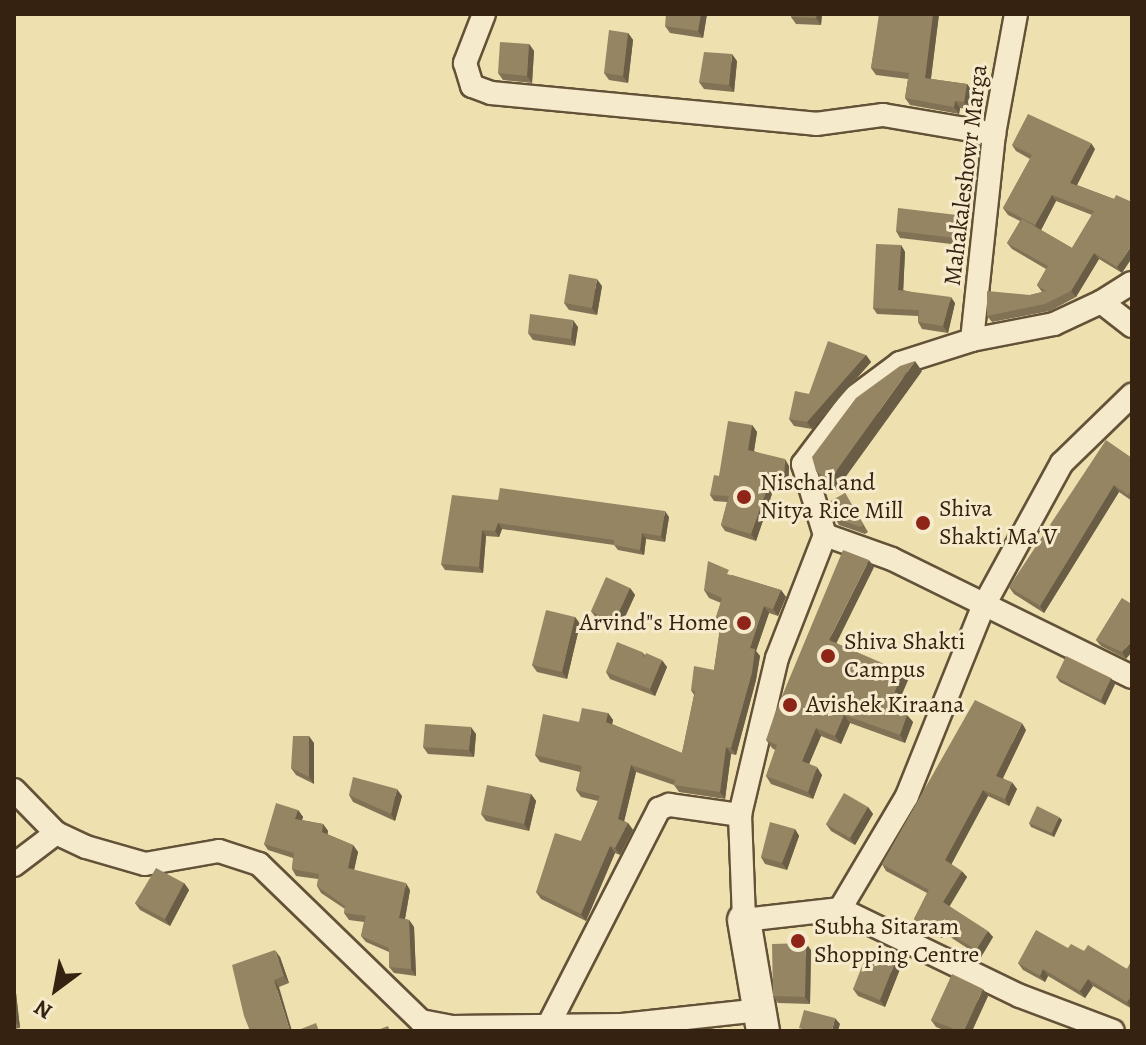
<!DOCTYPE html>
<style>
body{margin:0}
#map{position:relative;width:1146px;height:1045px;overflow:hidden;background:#efe0b0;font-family:Alegreya,serif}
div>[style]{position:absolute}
.roads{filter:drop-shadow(2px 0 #645238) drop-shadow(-2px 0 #645238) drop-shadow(0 2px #645238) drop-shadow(0 -2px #645238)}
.minor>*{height:22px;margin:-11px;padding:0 11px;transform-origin:11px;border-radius:11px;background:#f5ebcc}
.secondary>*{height:32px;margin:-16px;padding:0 16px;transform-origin:16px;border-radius:16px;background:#f5ebcc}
.wall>*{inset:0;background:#817255}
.shaded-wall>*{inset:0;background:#695d45}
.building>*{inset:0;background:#968563}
.dots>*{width:22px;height:22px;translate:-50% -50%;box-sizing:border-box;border:4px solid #f5ebcc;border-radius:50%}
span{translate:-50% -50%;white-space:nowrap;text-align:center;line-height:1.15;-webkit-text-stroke:6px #f5ebcc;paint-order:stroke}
.street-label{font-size:24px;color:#352210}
.poi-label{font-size:24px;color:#352210}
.left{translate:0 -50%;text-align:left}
.right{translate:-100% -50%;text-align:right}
.frame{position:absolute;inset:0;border:16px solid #352210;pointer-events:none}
.north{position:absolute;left:16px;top:949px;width:80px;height:80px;-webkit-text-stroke:6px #f5ebcc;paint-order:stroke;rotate:212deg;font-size:22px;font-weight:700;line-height:32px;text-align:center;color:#352210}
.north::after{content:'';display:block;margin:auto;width:28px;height:36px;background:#352210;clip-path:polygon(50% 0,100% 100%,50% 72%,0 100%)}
</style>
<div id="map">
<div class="roads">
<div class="minor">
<div style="left:484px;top:14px;width:53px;rotate:111.2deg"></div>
<div style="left:465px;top:63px;width:24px;rotate:73deg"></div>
<div style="left:472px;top:86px;width:20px;rotate:20deg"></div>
<div style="left:491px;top:93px;width:326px;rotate:5.4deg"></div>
<div style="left:816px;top:124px;width:68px;rotate:-7.7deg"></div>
<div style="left:883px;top:115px;width:113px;rotate:9.7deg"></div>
<div style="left:1101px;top:302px;width:36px;rotate:-32deg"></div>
<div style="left:1132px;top:326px;width:39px;rotate:-142deg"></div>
<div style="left:1101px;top:302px;width:52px;rotate:154.9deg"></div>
<div style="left:1054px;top:324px;width:84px;rotate:169deg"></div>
<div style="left:972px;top:340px;width:76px;rotate:162.3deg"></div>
<div style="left:900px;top:363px;width:59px;rotate:143.3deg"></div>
<div style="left:853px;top:398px;width:83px;rotate:127.1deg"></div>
<div style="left:803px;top:464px;width:74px;rotate:72.8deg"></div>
<div style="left:825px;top:535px;width:132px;rotate:111.3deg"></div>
<div style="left:777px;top:658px;width:161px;rotate:103.3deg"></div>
<div style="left:740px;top:815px;width:105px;rotate:87.8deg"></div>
<div style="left:744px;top:920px;width:97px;rotate:-6.5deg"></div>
<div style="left:840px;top:909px;width:131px;rotate:-59.3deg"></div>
<div style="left:907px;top:796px;width:204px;rotate:-68.1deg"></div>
<div style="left:983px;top:607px;width:164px;rotate:-61.3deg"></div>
<div style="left:1062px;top:463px;width:98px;rotate:-44.2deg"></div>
<div style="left:972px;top:340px;width:207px;rotate:-83.9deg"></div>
<div style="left:994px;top:134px;width:122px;rotate:-79.6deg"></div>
<div style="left:825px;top:535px;width:71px;rotate:19.7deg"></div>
<div style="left:892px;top:559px;width:267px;rotate:26.2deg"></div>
<div style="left:14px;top:790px;width:60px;rotate:45.7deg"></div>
<div style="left:56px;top:833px;width:33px;rotate:25deg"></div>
<div style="left:86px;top:847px;width:61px;rotate:16.1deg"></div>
<div style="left:145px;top:864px;width:75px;rotate:-10deg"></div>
<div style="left:219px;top:851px;width:42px;rotate:18deg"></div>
<div style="left:259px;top:864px;width:226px;rotate:44.1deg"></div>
<div style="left:421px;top:1021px;width:32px;rotate:11deg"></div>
<div style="left:452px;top:1027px;width:170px;rotate:-0.7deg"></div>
<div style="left:622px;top:1025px;width:138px;rotate:-6.2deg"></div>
<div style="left:14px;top:865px;width:53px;rotate:-37.3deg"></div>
<div style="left:840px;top:909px;width:200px;rotate:25.8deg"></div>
<div style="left:1020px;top:996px;width:99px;rotate:20.6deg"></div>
<div style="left:548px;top:1026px;width:244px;rotate:-62.9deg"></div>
<div style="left:659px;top:809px;width:11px;rotate:-22deg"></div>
<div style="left:669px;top:805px;width:72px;rotate:8deg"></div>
</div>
<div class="secondary">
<div style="left:744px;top:920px;width:113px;rotate:80.3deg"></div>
</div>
</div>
<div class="wall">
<div style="clip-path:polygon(707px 14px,703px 38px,670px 33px,665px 26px)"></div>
<div style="clip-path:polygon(822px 14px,821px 25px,796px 24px,791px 17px)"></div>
<div style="clip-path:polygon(939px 14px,931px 79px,967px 84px,972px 91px,969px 109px,960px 108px,959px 114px,910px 105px,905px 98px,908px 79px,876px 75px,871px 68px,879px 21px)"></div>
<div style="clip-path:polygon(628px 33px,633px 40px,628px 83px,609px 80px,604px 73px)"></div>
<div style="clip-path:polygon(529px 44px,534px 51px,532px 83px,503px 80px,498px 73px)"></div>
<div style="clip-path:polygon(737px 61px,734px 92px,704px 89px,699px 82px)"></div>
<div style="clip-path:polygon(evenodd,1012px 145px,1095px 149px,1077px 185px,1114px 199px,1122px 273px,1099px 259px,1076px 297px,1050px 311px,992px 322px,987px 316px,1030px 295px,1042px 292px,1037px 285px,1046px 269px,1012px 249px,1007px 243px,1020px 221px,1008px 215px,1003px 208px,1030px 159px,1016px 151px,1012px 145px,1056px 201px,1092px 215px,1072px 248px,1041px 230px,1056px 201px)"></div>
<div style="clip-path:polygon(962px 222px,960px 245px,900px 238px,896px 231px)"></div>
<div style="clip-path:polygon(901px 245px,905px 252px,903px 290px,955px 303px,948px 333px,922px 329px,918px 322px,918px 316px,877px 314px,873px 308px)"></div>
<div style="clip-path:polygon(602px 286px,597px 315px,569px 310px,564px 303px)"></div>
<div style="clip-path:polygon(578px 327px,575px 346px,533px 340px,528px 333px)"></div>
<div style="clip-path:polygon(866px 355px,871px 362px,812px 429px,794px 426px,789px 419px)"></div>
<div style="clip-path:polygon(922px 371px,836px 490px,823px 481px,816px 471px)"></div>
<div style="clip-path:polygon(752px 425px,757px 432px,754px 451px,789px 466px,788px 488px,775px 485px,756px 541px,725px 531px,721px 525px,727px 502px,714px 501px,710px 495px,719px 476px)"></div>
<div style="clip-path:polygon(1132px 458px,1132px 501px,1119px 492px,1044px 613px,1014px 594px,1009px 587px)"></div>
<div style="clip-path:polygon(845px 493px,868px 532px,865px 534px,839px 525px,835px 518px)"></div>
<div style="clip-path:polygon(498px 500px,669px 517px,665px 542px,646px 539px,644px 555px,618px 550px,614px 545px,502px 529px,499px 537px,486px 536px,483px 573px,445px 570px,441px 564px)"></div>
<div style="clip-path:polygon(874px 567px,836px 643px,908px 680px,895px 710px,907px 715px,913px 722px,905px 743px,850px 723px,841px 744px,821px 736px,809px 764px,822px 775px,813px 799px,771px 784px,766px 776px,775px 750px,772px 748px,766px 740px)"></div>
<div style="clip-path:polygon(732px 575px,781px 590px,786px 597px,778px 616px,769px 613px,756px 651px,760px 656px,756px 680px,736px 755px,731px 754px,725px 799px,679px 792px,674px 785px,636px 772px,624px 821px,628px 823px,633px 830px,620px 855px,615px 853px,586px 921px,541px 899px,536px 892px,581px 841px,598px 801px,581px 797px,576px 790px,580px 772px,540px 762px,535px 755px,579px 722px,608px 713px,613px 720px,612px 724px,682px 753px,694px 695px,691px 690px,714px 670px,720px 628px,715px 620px,721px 603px,709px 598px,704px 590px)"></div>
<div style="clip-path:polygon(630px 588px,635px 595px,619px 630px,596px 618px,591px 611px)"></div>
<div style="clip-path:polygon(1122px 598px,1126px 659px,1101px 646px,1096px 640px)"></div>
<div style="clip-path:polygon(575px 617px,580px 624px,567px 679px,537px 672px,532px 665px)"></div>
<div style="clip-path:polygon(642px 652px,645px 655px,667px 667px,655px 696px,610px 679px,606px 672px)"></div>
<div style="clip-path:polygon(1056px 677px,1115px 684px,1105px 705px,1060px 682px)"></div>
<div style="clip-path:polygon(1026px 730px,1003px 778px,1017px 789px,1009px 806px,988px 796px,951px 864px,967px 877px,949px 906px,993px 937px,981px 957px,944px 933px,942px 938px,918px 925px,914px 919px,927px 893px,886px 871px,882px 864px)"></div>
<div style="clip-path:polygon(476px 734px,474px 757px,428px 754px,423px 747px)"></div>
<div style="clip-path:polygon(314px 743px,314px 784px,296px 775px,291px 768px)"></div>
<div style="clip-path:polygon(531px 794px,536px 801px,529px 831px,486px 821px,481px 814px)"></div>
<div style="clip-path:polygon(349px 795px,402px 796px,395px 821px,353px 802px)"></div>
<div style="clip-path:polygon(868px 807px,873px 814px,855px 845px,831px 831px,826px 824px)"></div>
<div style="clip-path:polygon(298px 810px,303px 817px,302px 820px,323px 824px,328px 831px,327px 834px,353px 845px,358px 852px,354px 870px,410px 890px,405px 919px,409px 920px,414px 927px,416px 976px,394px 973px,389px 967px,389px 952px,366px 942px,361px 936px,364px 922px,349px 920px,344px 913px,345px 909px,321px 893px,317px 886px,318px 879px,296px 876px,292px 869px,293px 858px,268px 850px,264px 844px)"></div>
<div style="clip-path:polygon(1062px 820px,1054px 837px,1031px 827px,1029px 823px)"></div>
<div style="clip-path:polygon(795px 829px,799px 836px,787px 870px,765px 864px,761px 857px)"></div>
<div style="clip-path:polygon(184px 883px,189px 890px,170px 926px,140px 910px,135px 903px)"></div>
<div style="clip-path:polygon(1068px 948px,1084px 951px,1127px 969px,1132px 960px,1132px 1009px,1093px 986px,1085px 998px,1048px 976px,1045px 982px,1023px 970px,1018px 963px)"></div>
<div style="clip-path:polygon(811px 950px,810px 1004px,778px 1003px,773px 996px)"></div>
<div style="clip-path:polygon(280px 957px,289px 983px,279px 987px,250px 1031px)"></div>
<div style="clip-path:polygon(900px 969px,885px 1007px,858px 996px,853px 989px)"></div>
<div style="clip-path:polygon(14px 990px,16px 993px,20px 1028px,14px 1029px)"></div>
<div style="clip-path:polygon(988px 996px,972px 1031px,946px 1031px,936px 1027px,931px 1020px)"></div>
</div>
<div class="shaded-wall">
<div style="clip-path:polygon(701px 14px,707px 14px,703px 38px,698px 31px)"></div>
<div style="clip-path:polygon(817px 14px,822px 14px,821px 25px,816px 18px)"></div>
<div style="clip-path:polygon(933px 14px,939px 14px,930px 85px,925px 78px)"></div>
<div style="clip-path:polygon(628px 33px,633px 40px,628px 83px,623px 76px)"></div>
<div style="clip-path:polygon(529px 44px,534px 51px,532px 83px,527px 76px)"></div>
<div style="clip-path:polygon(732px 54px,737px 61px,734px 92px,729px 85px)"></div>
<div style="clip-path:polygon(967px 84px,972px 91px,969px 109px,964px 102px)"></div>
<div style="clip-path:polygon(955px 101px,960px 108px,959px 114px,954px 107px)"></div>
<div style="clip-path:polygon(1091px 143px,1095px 149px,1075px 189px,1070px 183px)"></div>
<div style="clip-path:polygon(1052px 195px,1056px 201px,1040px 232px,1035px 225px)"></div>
<div style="clip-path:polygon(957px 215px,962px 222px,960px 245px,955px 238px)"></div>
<div style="clip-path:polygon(901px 245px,905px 252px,903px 296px,898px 290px)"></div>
<div style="clip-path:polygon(1132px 245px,1132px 258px,1122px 273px,1117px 267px)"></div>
<div style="clip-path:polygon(1094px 253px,1099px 259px,1076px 297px,1071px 291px)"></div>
<div style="clip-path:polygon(597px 279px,602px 286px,597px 315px,592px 308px)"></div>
<div style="clip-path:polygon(951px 297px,955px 303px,948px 333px,943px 326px)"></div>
<div style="clip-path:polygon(573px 320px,578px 327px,575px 346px,571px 339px)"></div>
<div style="clip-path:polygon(866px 355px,871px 362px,812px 429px,807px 422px)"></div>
<div style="clip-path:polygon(915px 361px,922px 371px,836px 490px,829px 481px)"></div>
<div style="clip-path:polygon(752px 425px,757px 432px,753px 457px,748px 450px)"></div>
<div style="clip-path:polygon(785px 459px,789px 466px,788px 488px,784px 482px)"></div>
<div style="clip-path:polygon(771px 478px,775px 485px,756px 541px,751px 534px)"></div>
<div style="clip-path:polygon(1114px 485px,1119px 492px,1044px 613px,1040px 606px)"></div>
<div style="clip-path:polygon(665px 511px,669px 517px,665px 542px,661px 536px)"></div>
<div style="clip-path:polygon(498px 523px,502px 529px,499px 537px,495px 531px)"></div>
<div style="clip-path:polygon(482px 530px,486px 536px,483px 573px,479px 567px)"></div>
<div style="clip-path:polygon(642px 533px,646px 539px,644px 555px,640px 550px)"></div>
<div style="clip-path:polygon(869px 560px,874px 567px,834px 648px,829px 640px)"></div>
<div style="clip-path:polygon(630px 588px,635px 595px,619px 630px,614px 623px)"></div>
<div style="clip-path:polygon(781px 590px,786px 597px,778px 616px,773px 609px)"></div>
<div style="clip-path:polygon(764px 606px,769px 613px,756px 651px,760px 656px,756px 680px,736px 755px,731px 748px,750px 648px)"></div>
<div style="clip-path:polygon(575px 617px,580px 624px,567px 679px,562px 672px)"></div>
<div style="clip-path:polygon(1132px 641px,1132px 652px,1126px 659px,1122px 652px)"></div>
<div style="clip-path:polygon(662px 660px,667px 667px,655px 696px,650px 689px)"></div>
<div style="clip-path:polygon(903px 672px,908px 680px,893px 715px,888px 708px)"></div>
<div style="clip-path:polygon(1111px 678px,1115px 684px,1105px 705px,1101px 700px)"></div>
<div style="clip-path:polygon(608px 713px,613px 720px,611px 729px,606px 722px)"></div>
<div style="clip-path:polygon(844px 715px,850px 723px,841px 744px,835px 736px)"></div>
<div style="clip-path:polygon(907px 715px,913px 722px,905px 743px,900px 735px)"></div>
<div style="clip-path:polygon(1022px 723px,1026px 730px,1001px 782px,996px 776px)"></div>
<div style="clip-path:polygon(471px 727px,476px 734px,474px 757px,469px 750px)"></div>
<div style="clip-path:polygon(816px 728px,821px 736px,807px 769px,802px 761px)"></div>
<div style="clip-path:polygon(309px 736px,314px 743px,314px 784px,309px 777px)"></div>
<div style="clip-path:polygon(726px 747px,731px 754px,725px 799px,720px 792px)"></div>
<div style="clip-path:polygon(631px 765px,636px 772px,623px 826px,618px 819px)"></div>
<div style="clip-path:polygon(817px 767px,822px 775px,813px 799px,808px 792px)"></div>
<div style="clip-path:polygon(1012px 782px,1017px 789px,1009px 806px,1005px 799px)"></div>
<div style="clip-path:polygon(397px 789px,402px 796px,395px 821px,391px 814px)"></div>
<div style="clip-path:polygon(983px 790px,988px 796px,950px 867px,945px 860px)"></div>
<div style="clip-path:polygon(531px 794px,536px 801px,529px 831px,524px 824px)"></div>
<div style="clip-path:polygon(868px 807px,873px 814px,855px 845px,850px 838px)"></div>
<div style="clip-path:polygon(298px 810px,303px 817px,300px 826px,295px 819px)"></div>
<div style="clip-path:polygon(1059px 817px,1062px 820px,1054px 837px,1052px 833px)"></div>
<div style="clip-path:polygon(628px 823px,633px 830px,620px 855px,615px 848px)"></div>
<div style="clip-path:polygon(323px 824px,328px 831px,327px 839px,322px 832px)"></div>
<div style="clip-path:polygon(795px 829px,799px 836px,787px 870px,782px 863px)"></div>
<div style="clip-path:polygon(353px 845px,358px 852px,353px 875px,348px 868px)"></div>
<div style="clip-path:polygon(610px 846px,615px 853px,586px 921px,581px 914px)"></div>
<div style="clip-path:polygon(962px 871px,967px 877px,948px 909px,943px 902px)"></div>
<div style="clip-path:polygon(184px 883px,189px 890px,170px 926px,165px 919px)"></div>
<div style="clip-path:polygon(406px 883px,410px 890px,404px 924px,399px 918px)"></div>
<div style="clip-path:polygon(409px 920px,414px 927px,416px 976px,411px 969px)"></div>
<div style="clip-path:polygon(940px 927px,944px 933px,942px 938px,937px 931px)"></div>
<div style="clip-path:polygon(988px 931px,993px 937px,981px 957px,976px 950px)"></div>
<div style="clip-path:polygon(806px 943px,811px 950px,810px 1004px,805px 997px)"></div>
<div style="clip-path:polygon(275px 950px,280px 957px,289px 983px,284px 976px)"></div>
<div style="clip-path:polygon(895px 962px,900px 969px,885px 1007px,880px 1000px)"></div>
<div style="clip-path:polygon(1043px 969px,1048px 976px,1045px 982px,1040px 976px)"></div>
<div style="clip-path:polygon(1088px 979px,1093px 986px,1085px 998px,1080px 991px)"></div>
<div style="clip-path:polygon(274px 980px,279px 987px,292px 1031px,290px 1031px)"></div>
<div style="clip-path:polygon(983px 989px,988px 996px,972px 1031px,964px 1031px)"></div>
<div style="clip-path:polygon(14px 990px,16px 993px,20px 1028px,15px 1021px)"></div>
<div style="clip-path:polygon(1131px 997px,1132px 999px,1132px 1009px,1127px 1002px)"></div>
<div style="clip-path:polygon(835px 1018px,840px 1024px,838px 1031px,832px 1031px)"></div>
</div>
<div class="building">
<div style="clip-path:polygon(666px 14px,701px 14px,698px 31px,665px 26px)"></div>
<div style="clip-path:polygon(791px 14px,817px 14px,816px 18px,791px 17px)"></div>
<div style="clip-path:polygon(879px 14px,933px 14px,925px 78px,967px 84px,964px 102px,955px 101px,954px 107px,905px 98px,909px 73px,871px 68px)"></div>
<div style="clip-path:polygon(609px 30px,628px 33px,623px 76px,604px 73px)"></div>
<div style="clip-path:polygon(500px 42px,529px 44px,527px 76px,498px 73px)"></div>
<div style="clip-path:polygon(704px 52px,732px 54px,729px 85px,699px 82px)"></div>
<div style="clip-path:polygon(1028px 114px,1091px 143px,1070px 183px,1114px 199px,1116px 195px,1132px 202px,1132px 245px,1117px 267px,1094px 253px,1071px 291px,1045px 304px,987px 316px,987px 291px,1030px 295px,1046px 291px,1037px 285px,1048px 266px,1007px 243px,1022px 219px,1072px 248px,1094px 211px,1052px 195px,1035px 225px,1003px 208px,1032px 155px,1012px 145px)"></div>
<div style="clip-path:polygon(898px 208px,957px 215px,955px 238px,896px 231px)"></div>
<div style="clip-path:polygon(876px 244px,901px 245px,898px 290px,951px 297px,943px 326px,918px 322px,919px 310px,873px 308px)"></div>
<div style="clip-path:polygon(569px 274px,597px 279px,592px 308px,564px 303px)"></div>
<div style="clip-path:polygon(530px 314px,573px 320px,571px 339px,528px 333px)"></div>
<div style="clip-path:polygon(828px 341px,866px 355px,807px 422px,789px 419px,795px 391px,809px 394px)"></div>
<div style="clip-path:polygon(915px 361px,829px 481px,816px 471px,812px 457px,856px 398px,900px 366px)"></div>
<div style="clip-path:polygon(728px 421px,752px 425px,748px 450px,785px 459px,784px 482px,771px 478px,751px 534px,721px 525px,729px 496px,710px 495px,714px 475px,719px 476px)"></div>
<div style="clip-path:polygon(1106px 440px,1132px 458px,1132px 490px,1128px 495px,1114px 485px,1040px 606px,1009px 587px)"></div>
<div style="clip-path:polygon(500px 488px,665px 511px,661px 536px,642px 533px,640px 550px,614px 545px,614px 540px,498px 523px,495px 531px,482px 530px,479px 567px,441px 564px,452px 495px,498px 500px)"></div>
<div style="clip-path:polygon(845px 493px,863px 525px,860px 527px,835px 518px,827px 503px)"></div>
<div style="clip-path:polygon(843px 550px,869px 560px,829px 640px,903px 672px,888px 708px,907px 715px,900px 735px,844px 715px,835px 736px,816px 728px,802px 761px,817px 767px,808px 792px,766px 776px,777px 745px,766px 740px,775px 713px)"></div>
<div style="clip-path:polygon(708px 561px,729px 570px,727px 574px,781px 590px,773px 609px,764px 606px,750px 648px,755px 649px,752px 673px,731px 748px,726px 747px,720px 792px,674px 785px,675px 780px,631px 765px,618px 819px,628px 823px,615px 848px,610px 846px,581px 914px,536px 892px,555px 833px,581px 841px,600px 796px,576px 790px,582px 766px,535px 755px,543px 714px,579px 722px,582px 708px,608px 713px,606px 722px,682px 753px,695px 691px,691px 690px,694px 666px,714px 670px,721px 623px,715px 620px,722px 598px,704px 590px)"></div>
<div style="clip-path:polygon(606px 577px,630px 588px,614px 623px,591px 611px)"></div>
<div style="clip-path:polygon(1122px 598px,1130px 603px,1132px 599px,1132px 641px,1122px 652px,1096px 640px)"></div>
<div style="clip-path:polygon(546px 610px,575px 617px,562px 672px,532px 665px)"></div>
<div style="clip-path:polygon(617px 642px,642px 652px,644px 658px,646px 653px,662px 660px,650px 689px,606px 672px)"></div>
<div style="clip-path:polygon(1066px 656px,1111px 678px,1101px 700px,1056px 677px)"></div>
<div style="clip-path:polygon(975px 700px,1022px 723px,996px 776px,1012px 782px,1005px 799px,983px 790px,945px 860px,962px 871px,943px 902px,988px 931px,976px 950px,940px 927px,937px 931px,914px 919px,929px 890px,882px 864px)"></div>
<div style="clip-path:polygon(425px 724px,471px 727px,469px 750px,423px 747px)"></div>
<div style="clip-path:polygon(293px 736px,309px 736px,309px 777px,291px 768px)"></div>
<div style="clip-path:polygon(353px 777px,397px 789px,391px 814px,349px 795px)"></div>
<div style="clip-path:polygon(487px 785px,531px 794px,524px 824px,481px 814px)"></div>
<div style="clip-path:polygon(844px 793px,868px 807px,850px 838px,826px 824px)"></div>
<div style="clip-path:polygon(276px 803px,298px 810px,295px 819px,323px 824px,322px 832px,353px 845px,348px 868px,406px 883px,399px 918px,409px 920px,411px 969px,389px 967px,389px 948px,361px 936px,366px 916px,344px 913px,345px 906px,317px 886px,319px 874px,292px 869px,294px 853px,264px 844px)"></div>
<div style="clip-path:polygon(1037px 806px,1059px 817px,1052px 833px,1029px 823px)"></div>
<div style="clip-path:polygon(770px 822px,795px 829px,782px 863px,761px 857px)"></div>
<div style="clip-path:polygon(156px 868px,184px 883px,165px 919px,135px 903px)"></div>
<div style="clip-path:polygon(1036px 930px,1068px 948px,1071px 944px,1084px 951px,1088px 945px,1127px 969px,1132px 960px,1132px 998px,1131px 997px,1127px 1002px,1088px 979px,1080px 991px,1043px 969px,1040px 976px,1018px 963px)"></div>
<div style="clip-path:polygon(806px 943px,805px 997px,773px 996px,772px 944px)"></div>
<div style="clip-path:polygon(275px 950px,284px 976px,274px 980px,290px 1031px,250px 1031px,244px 1016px,232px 965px)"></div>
<div style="clip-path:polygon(868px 951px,895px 962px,880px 1000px,853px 989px)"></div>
<div style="clip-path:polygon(952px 974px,983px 989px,964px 1031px,959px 1031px,931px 1020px)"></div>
<div style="clip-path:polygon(804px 1010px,835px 1018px,832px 1031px,810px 1031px,799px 1028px)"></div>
<div style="clip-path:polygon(316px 1023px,319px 1031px,296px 1031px)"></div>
<div style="clip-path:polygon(388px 1026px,390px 1031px,375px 1031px)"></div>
</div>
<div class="dots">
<div style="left:744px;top:497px;background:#8f2418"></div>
<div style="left:923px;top:523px;background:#8f2418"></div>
<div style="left:744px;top:623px;background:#8f2418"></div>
<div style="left:828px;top:656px;background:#8f2418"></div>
<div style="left:790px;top:705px;background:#8f2418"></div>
<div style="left:798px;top:941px;background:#8f2418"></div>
</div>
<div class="street-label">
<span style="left:966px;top:175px;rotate:-83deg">Mahakaleshowr Marga</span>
</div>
<div class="poi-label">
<span class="left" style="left:760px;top:497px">Nischal and<br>Nitya Rice Mill</span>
<span class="left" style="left:939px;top:523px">Shiva<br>Shakti Ma V</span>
<span class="right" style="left:728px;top:623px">Arvind"s Home</span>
<span class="left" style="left:844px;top:656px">Shiva Shakti<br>Campus</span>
<span class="left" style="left:806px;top:705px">Avishek Kiraana</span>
<span class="left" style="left:814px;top:941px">Subha Sitaram<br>Shopping Centre</span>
</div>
<div class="frame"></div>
<div class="north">N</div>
</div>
